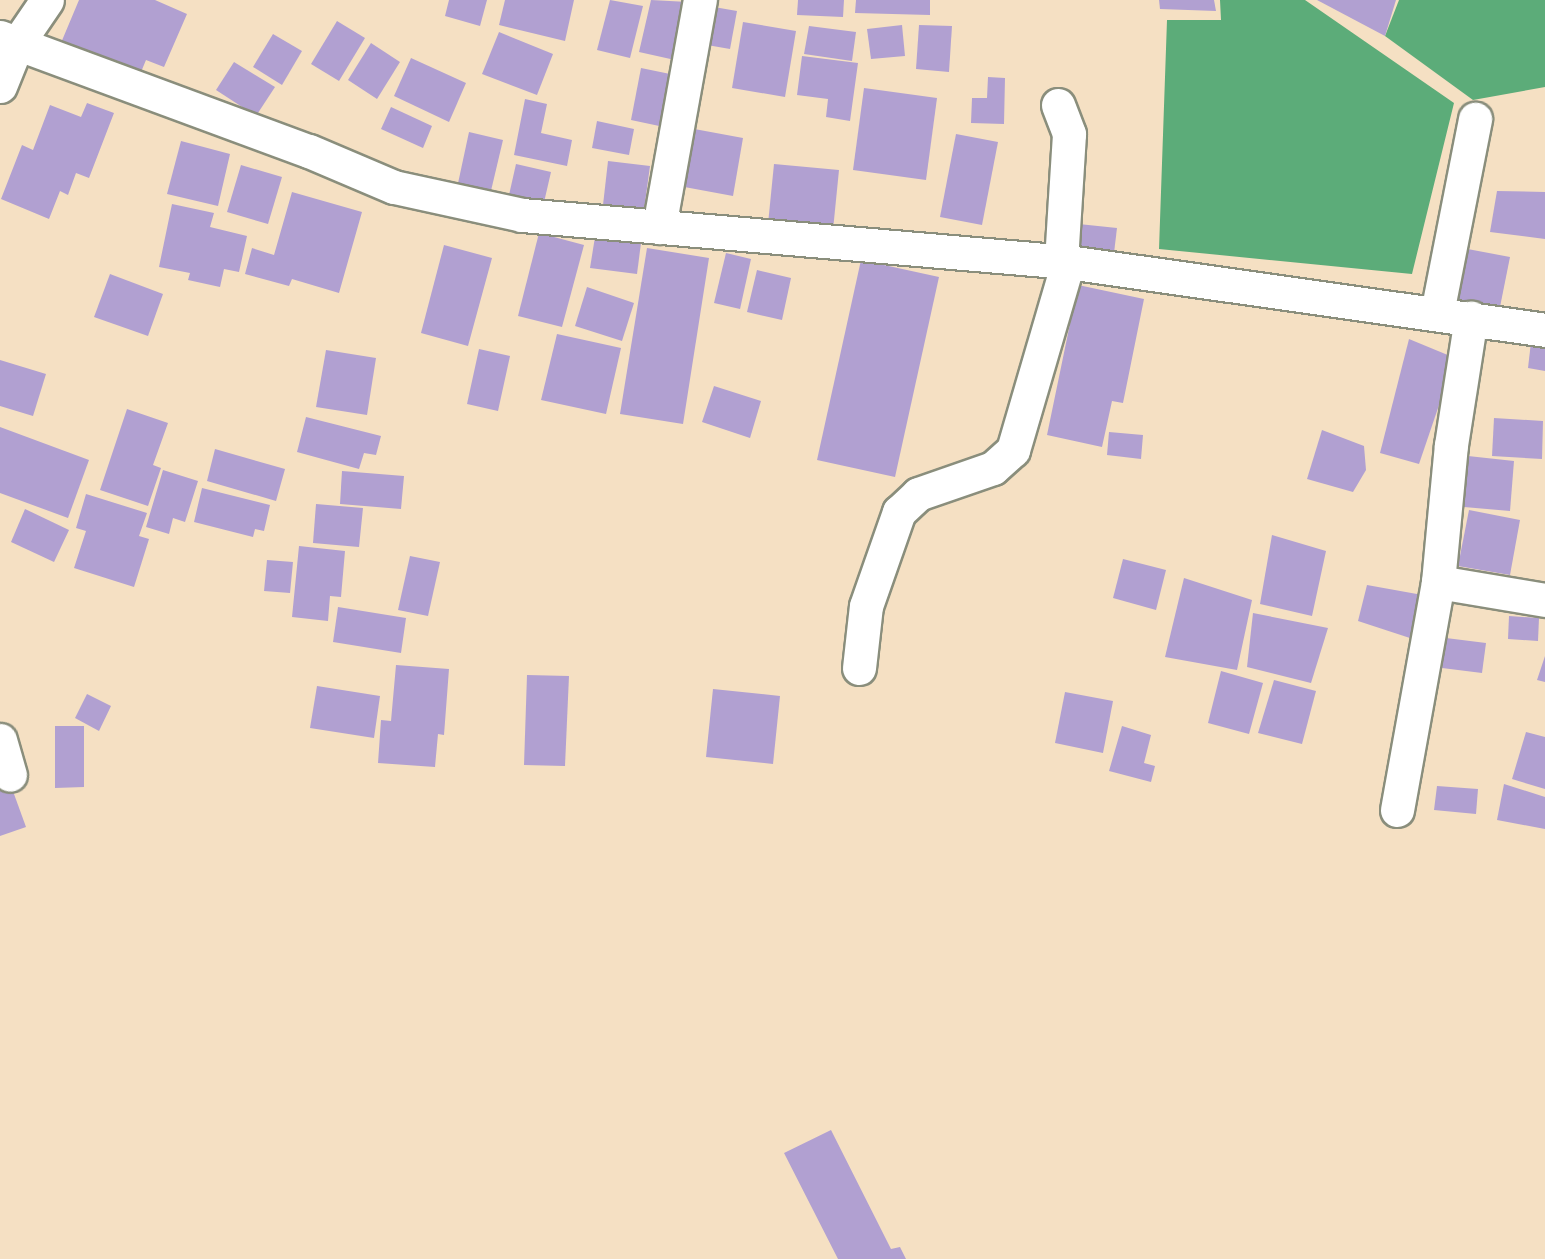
<!DOCTYPE html>
<style>
body{margin:0}
#map{position:relative;width:1545px;height:1259px;overflow:hidden;background:#f5e0c3;font-family:Vollkorn,serif}
div>[style]{position:absolute}
.forest>*{inset:0;background:#5cac79}
.building>*{inset:0;background:#b1a0d1}
.roads{filter:drop-shadow(2px 0 #8a8e7c) drop-shadow(-2px 0 #8a8e7c) drop-shadow(0 2px #8a8e7c) drop-shadow(0 -2px #8a8e7c)}
.minor>*{height:33px;margin:-16.5px;padding:0 16.5px;transform-origin:16.5px;border-radius:16.5px;background:#fff}
span{translate:-50% -50%;white-space:nowrap;text-align:center;line-height:1.15;-webkit-text-stroke:6px #fcf5e5;paint-order:stroke}
</style>
<div id="map">
<div class="forest">
<div style="clip-path:polygon(1220px 0,1305px 0,1454px 103px,1412px 274px,1159px 249px,1167px 20px,1221px 20px)"></div>
<div style="clip-path:polygon(1399px 0,1545px 0,1545px 87px,1473px 100px,1385px 36px)"></div>
</div>
<div class="building">
<div style="clip-path:polygon(79px 0,155px 0,187px 14px,164px 67px,146px 60px,136px 84px,58px 50px)"></div>
<div style="clip-path:polygon(449px 0,487px 0,480px 26px,445px 16px)"></div>
<div style="clip-path:polygon(505px 0,574px 0,565px 41px,499px 25px)"></div>
<div style="clip-path:polygon(610px 0,643px 6px,630px 58px,597px 50px)"></div>
<div style="clip-path:polygon(651px 0,688px 2px,675px 60px,639px 52px)"></div>
<div style="clip-path:polygon(798px 0,844px 0,843px 17px,797px 15px)"></div>
<div style="clip-path:polygon(856px 0,930px 0,930px 15px,855px 13px)"></div>
<div style="clip-path:polygon(1159px 0,1214px 0,1216px 11px,1160px 9px)"></div>
<div style="clip-path:polygon(1317px 0,1396px 0,1385px 36px)"></div>
<div style="clip-path:polygon(714px 7px,737px 11px,730px 49px,707px 45px)"></div>
<div style="clip-path:polygon(337px 21px,365px 38px,339px 81px,311px 64px)"></div>
<div style="clip-path:polygon(743px 22px,796px 31px,785px 97px,732px 88px)"></div>
<div style="clip-path:polygon(902px 25px,905px 56px,871px 59px,867px 29px)"></div>
<div style="clip-path:polygon(919px 25px,952px 26px,949px 72px,916px 69px)"></div>
<div style="clip-path:polygon(809px 26px,856px 32px,852px 61px,804px 54px)"></div>
<div style="clip-path:polygon(499px 32px,553px 54px,537px 95px,482px 74px)"></div>
<div style="clip-path:polygon(273px 34px,302px 51px,282px 85px,253px 67px)"></div>
<div style="clip-path:polygon(371px 43px,400px 62px,377px 99px,348px 80px)"></div>
<div style="clip-path:polygon(802px 56px,858px 63px,850px 121px,826px 117px,828px 99px,797px 95px)"></div>
<div style="clip-path:polygon(411px 58px,466px 83px,449px 122px,394px 96px)"></div>
<div style="clip-path:polygon(234px 62px,275px 87px,256px 116px,216px 90px)"></div>
<div style="clip-path:polygon(641px 68px,675px 75px,664px 127px,631px 120px)"></div>
<div style="clip-path:polygon(988px 77px,1005px 78px,1004px 124px,971px 123px,972px 98px,987px 98px)"></div>
<div style="clip-path:polygon(864px 88px,937px 98px,926px 180px,853px 170px)"></div>
<div style="clip-path:polygon(525px 99px,547px 104px,541px 133px,572px 140px,567px 166px,514px 155px)"></div>
<div style="clip-path:polygon(87px 103px,114px 113px,89px 178px,76px 173px,68px 195px,60px 191px,49px 219px,1px 199px,22px 145px,33px 150px,50px 105px,81px 117px)"></div>
<div style="clip-path:polygon(391px 107px,432px 126px,423px 148px,381px 129px)"></div>
<div style="clip-path:polygon(597px 121px,634px 129px,629px 155px,592px 148px)"></div>
<div style="clip-path:polygon(689px 128px,743px 138px,733px 196px,679px 186px)"></div>
<div style="clip-path:polygon(469px 132px,503px 140px,490px 195px,457px 188px)"></div>
<div style="clip-path:polygon(956px 134px,998px 142px,982px 225px,940px 217px)"></div>
<div style="clip-path:polygon(181px 141px,230px 154px,218px 206px,167px 194px)"></div>
<div style="clip-path:polygon(608px 161px,650px 166px,644px 210px,603px 205px)"></div>
<div style="clip-path:polygon(516px 164px,551px 172px,542px 211px,507px 204px)"></div>
<div style="clip-path:polygon(774px 164px,839px 170px,833px 230px,768px 224px)"></div>
<div style="clip-path:polygon(241px 165px,282px 177px,268px 224px,227px 212px)"></div>
<div style="clip-path:polygon(1497px 191px,1545px 192px,1545px 239px,1490px 232px)"></div>
<div style="clip-path:polygon(292px 192px,362px 212px,339px 293px,292px 279px,289px 286px,245px 274px,252px 248px,274px 255px)"></div>
<div style="clip-path:polygon(172px 204px,214px 213px,210px 227px,247px 236px,239px 272px,224px 269px,220px 287px,188px 280px,190px 273px,159px 267px)"></div>
<div style="clip-path:polygon(1069px 223px,1117px 228px,1114px 253px,1067px 249px)"></div>
<div style="clip-path:polygon(539px 233px,584px 245px,562px 327px,518px 316px)"></div>
<div style="clip-path:polygon(595px 237px,641px 243px,637px 274px,590px 268px)"></div>
<div style="clip-path:polygon(444px 245px,492px 258px,468px 346px,421px 333px)"></div>
<div style="clip-path:polygon(1457px 247px,1510px 257px,1499px 312px,1446px 302px)"></div>
<div style="clip-path:polygon(647px 248px,709px 258px,683px 424px,620px 414px)"></div>
<div style="clip-path:polygon(726px 253px,751px 259px,740px 309px,714px 303px)"></div>
<div style="clip-path:polygon(861px 260px,939px 277px,895px 477px,817px 460px)"></div>
<div style="clip-path:polygon(757px 270px,791px 278px,782px 320px,747px 312px)"></div>
<div style="clip-path:polygon(110px 274px,163px 294px,148px 336px,94px 317px)"></div>
<div style="clip-path:polygon(1078px 285px,1144px 299px,1123px 403px,1112px 401px,1102px 447px,1047px 435px)"></div>
<div style="clip-path:polygon(587px 287px,634px 303px,622px 341px,575px 326px)"></div>
<div style="clip-path:polygon(557px 334px,621px 348px,606px 414px,541px 400px)"></div>
<div style="clip-path:polygon(1409px 339px,1455px 358px,1419px 464px,1380px 453px)"></div>
<div style="clip-path:polygon(1531px 342px,1545px 345px,1545px 371px,1528px 368px)"></div>
<div style="clip-path:polygon(479px 349px,510px 356px,498px 411px,467px 404px)"></div>
<div style="clip-path:polygon(326px 350px,376px 358px,367px 415px,316px 407px)"></div>
<div style="clip-path:polygon(0 360px,46px 374px,33px 416px,0 406px)"></div>
<div style="clip-path:polygon(714px 386px,761px 401px,750px 438px,702px 422px)"></div>
<div style="clip-path:polygon(127px 409px,168px 423px,153px 465px,161px 468px,148px 506px,100px 490px)"></div>
<div style="clip-path:polygon(306px 417px,381px 436px,376px 455px,364px 453px,359px 469px,297px 452px)"></div>
<div style="clip-path:polygon(1494px 418px,1543px 421px,1542px 459px,1492px 456px)"></div>
<div style="clip-path:polygon(0 427px,89px 460px,68px 518px,0 493px)"></div>
<div style="clip-path:polygon(1322px 430px,1364px 446px,1366px 470px,1353px 492px,1307px 479px)"></div>
<div style="clip-path:polygon(1109px 432px,1143px 435px,1141px 459px,1107px 455px)"></div>
<div style="clip-path:polygon(215px 449px,285px 469px,276px 501px,207px 481px)"></div>
<div style="clip-path:polygon(1468px 456px,1514px 461px,1510px 511px,1464px 507px)"></div>
<div style="clip-path:polygon(163px 470px,198px 481px,185px 522px,173px 518px,169px 534px,146px 527px)"></div>
<div style="clip-path:polygon(342px 471px,404px 476px,401px 509px,340px 504px)"></div>
<div style="clip-path:polygon(202px 488px,270px 505px,264px 531px,255px 529px,253px 537px,194px 522px)"></div>
<div style="clip-path:polygon(86px 494px,147px 513px,139px 536px,149px 539px,134px 587px,74px 568px,86px 531px,76px 528px)"></div>
<div style="clip-path:polygon(316px 504px,363px 508px,359px 547px,313px 543px)"></div>
<div style="clip-path:polygon(25px 509px,69px 530px,54px 562px,11px 542px)"></div>
<div style="clip-path:polygon(1469px 510px,1520px 520px,1510px 575px,1458px 566px)"></div>
<div style="clip-path:polygon(1272px 535px,1326px 551px,1312px 616px,1260px 604px)"></div>
<div style="clip-path:polygon(299px 546px,345px 551px,341px 597px,330px 596px,328px 621px,292px 617px)"></div>
<div style="clip-path:polygon(410px 556px,440px 562px,428px 616px,398px 610px)"></div>
<div style="clip-path:polygon(1123px 559px,1166px 570px,1156px 610px,1113px 598px)"></div>
<div style="clip-path:polygon(267px 560px,293px 562px,290px 593px,264px 591px)"></div>
<div style="clip-path:polygon(1184px 578px,1252px 600px,1237px 670px,1165px 657px)"></div>
<div style="clip-path:polygon(1367px 585px,1428px 596px,1416px 640px,1358px 621px)"></div>
<div style="clip-path:polygon(338px 607px,406px 618px,401px 653px,333px 642px)"></div>
<div style="clip-path:polygon(1253px 613px,1328px 628px,1311px 683px,1247px 667px)"></div>
<div style="clip-path:polygon(1509px 616px,1539px 618px,1538px 641px,1508px 639px)"></div>
<div style="clip-path:polygon(1446px 638px,1486px 643px,1482px 673px,1442px 668px)"></div>
<div style="clip-path:polygon(1545px 656px,1545px 682px,1537px 680px)"></div>
<div style="clip-path:polygon(396px 665px,449px 669px,444px 735px,438px 734px,435px 767px,378px 763px,381px 720px,391px 721px)"></div>
<div style="clip-path:polygon(1221px 671px,1263px 683px,1249px 734px,1208px 723px)"></div>
<div style="clip-path:polygon(527px 675px,569px 676px,565px 766px,524px 765px)"></div>
<div style="clip-path:polygon(1274px 680px,1316px 691px,1302px 744px,1258px 733px)"></div>
<div style="clip-path:polygon(317px 686px,380px 696px,374px 738px,310px 728px)"></div>
<div style="clip-path:polygon(713px 689px,780px 696px,773px 764px,706px 757px)"></div>
<div style="clip-path:polygon(1065px 692px,1113px 701px,1103px 753px,1055px 743px)"></div>
<div style="clip-path:polygon(87px 694px,111px 706px,99px 731px,75px 718px)"></div>
<div style="clip-path:polygon(55px 726px,84px 726px,84px 787px,55px 788px)"></div>
<div style="clip-path:polygon(1122px 726px,1151px 735px,1144px 763px,1155px 766px,1151px 782px,1109px 771px)"></div>
<div style="clip-path:polygon(1526px 732px,1545px 737px,1545px 789px,1512px 779px)"></div>
<div style="clip-path:polygon(10px 783px,26px 827px,0 836px,0 787px)"></div>
<div style="clip-path:polygon(1504px 784px,1545px 797px,1545px 829px,1497px 820px)"></div>
<div style="clip-path:polygon(1437px 786px,1478px 789px,1476px 814px,1434px 810px)"></div>
<div style="clip-path:polygon(831px 1130px,891px 1249px,900px 1247px,906px 1259px,838px 1259px,784px 1153px)"></div>
</div>
<div class="roads">
<div class="minor">
<div style="left:0;top:37px;width:329px;rotate:20.3deg"></div>
<div style="left:309px;top:151px;width:92px;rotate:23deg"></div>
<div style="left:394px;top:187px;width:131px;rotate:12.3deg"></div>
<div style="left:522px;top:215px;width:548px;rotate:4.92deg"></div>
<div style="left:1068px;top:262px;width:482px;rotate:8.1deg"></div>
<div style="left:0;top:86px;width:45px;rotate:-68deg"></div>
<div style="left:17px;top:44px;width:53px;rotate:-55.7deg"></div>
<div style="left:1058px;top:105px;width:31px;rotate:69deg"></div>
<div style="left:1069px;top:134px;width:127px;rotate:93.6deg"></div>
<div style="left:659px;top:227px;width:231px;rotate:-79.8deg"></div>
<div style="left:1437px;top:313px;width:198px;rotate:-78.9deg"></div>
<div style="left:1438px;top:582px;width:109px;rotate:9.5deg"></div>
<div style="left:859px;top:668px;width:62px;rotate:-83.6deg"></div>
<div style="left:866px;top:606px;width:100px;rotate:-70.7deg"></div>
<div style="left:899px;top:512px;width:26px;rotate:-43deg"></div>
<div style="left:918px;top:494px;width:79px;rotate:-19.1deg"></div>
<div style="left:993px;top:468px;width:27px;rotate:-42deg"></div>
<div style="left:1013px;top:450px;width:196px;rotate:-73.7deg"></div>
<div style="left:0;top:740px;width:36px;rotate:74deg"></div>
<div style="left:1397px;top:810px;width:232px;rotate:-79.8deg"></div>
<div style="left:1438px;top:582px;width:138px;rotate:-84.6deg"></div>
<div style="left:1451px;top:445px;width:129px;rotate:-81.1deg"></div>
</div>
</div>
</div>
